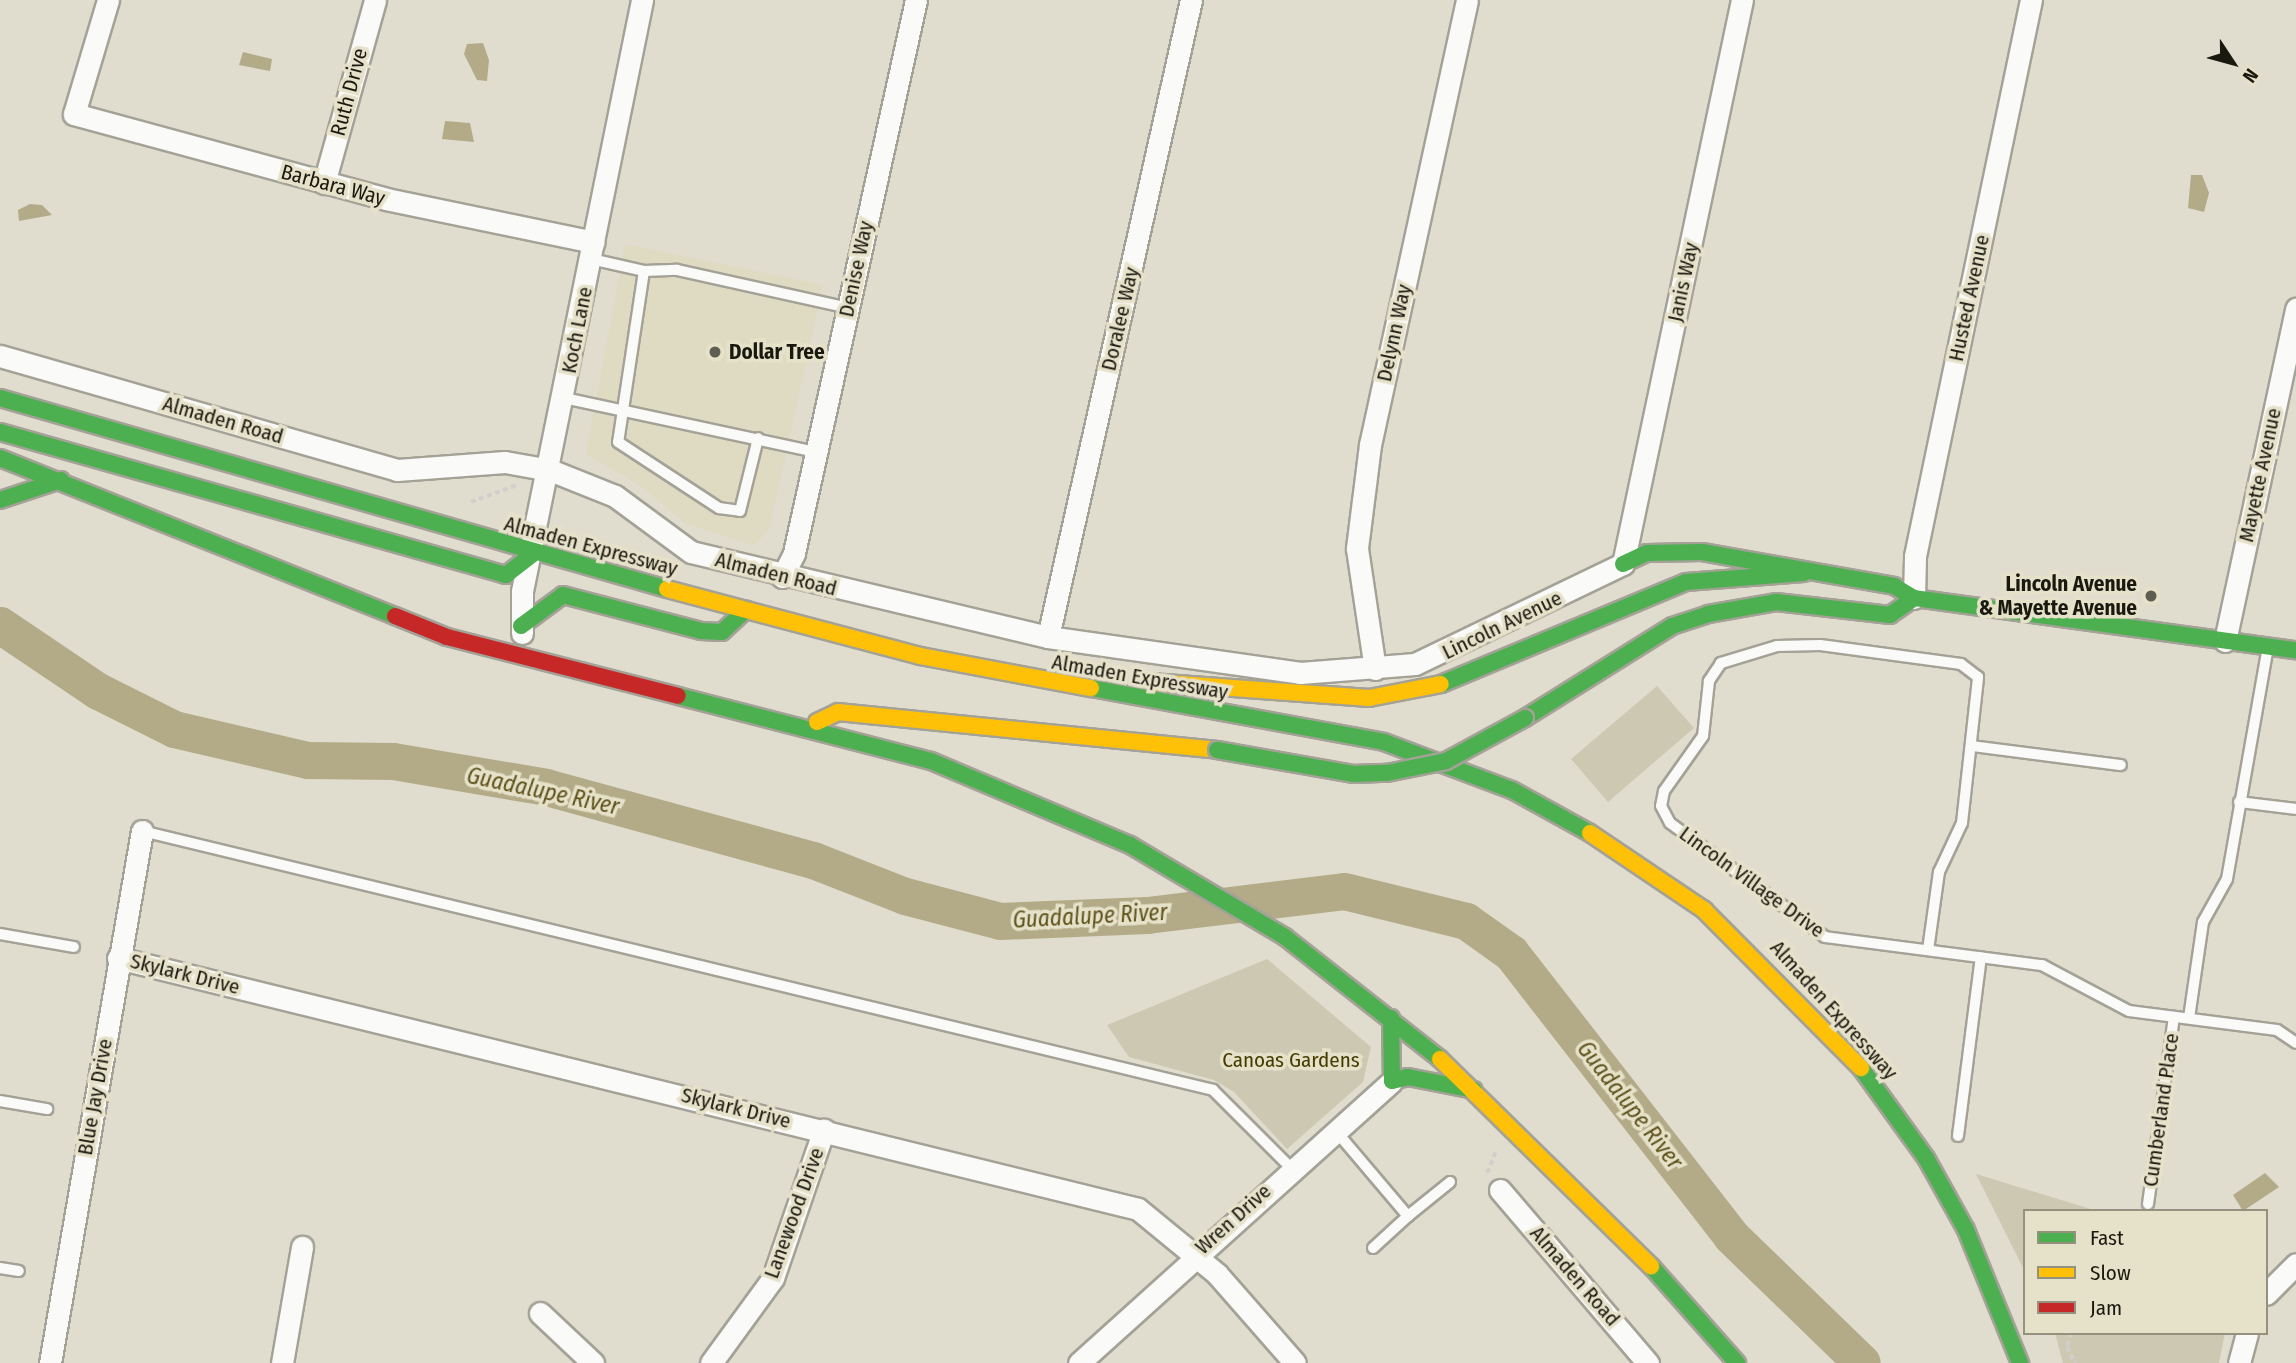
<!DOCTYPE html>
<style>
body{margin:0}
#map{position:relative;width:2296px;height:1363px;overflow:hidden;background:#e0ddcf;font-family:"Fira Sans Condensed",sans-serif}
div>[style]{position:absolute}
.built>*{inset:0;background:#dfdac2}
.green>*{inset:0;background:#ccc8b2}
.water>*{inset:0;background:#b3ab87}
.river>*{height:37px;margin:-18.5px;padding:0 18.5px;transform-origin:18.5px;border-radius:18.5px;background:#b3ab87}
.path>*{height:3.5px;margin-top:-1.75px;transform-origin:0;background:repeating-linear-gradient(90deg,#d0cfcc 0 5px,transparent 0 8.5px)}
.roads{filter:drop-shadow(2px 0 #a4a297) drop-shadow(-2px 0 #a4a297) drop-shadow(0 2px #a4a297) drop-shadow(0 -2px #a4a297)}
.lane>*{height:10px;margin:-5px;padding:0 5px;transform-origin:5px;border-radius:5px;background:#fafaf8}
.street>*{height:21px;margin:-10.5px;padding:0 10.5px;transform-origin:10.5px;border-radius:10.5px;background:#fafaf8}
.fast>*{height:16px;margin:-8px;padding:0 8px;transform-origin:8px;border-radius:8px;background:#4caf50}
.slow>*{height:16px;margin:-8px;padding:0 8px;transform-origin:8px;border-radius:8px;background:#ffc107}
.jam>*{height:16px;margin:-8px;padding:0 8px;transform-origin:8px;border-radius:8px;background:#c62828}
.bridges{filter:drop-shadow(2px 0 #a4a297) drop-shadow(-2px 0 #a4a297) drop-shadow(0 2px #a4a297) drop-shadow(0 -2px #a4a297)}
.fast-bridge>*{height:16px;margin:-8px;padding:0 8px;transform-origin:8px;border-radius:8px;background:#4caf50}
.dots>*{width:19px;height:19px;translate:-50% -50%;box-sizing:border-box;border:4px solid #e6e1c9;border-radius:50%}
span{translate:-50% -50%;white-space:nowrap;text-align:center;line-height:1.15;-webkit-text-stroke:7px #e6e1c9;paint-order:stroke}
.street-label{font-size:21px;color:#1a1910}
.poi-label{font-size:21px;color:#1a1910;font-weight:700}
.left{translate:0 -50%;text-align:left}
.right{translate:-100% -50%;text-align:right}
.park-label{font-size:21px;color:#463b00}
.water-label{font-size:23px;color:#5e521b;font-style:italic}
.legend{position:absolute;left:2023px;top:1209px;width:245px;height:126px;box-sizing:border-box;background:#e6e1c9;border:2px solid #94917f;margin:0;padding:9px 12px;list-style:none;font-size:21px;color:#1a1910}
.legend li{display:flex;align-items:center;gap:14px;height:35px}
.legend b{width:35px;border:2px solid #94917f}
.north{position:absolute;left:2198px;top:28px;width:70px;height:70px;-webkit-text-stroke:5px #e6e1c9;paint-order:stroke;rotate:126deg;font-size:19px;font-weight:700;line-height:28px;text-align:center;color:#1a1910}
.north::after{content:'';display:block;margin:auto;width:24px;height:32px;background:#1a1910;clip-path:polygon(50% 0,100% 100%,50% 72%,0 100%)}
</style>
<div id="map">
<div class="built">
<div style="clip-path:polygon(625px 244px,823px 285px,769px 531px,753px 545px,686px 524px,645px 489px,586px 454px)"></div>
</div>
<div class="green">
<div style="clip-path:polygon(1657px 686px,1694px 728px,1608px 802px,1571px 759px)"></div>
<div style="clip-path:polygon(1267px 959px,1371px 1047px,1363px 1082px,1287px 1149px,1234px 1092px,1214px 1080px,1129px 1057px,1107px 1025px)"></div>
<div style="clip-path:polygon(1976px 1174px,2097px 1211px,2025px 1211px,2025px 1272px)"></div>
<div style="clip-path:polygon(2055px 1333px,2225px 1333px,2219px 1363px,2063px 1363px)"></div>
</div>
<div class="water">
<div style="clip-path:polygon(483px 43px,489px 60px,487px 81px,477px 80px,464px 54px,467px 44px)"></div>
<div style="clip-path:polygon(243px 52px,272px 59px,270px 71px,239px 65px)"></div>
<div style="clip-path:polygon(445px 121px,470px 123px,474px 142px,442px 139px)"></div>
<div style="clip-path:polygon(2191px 175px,2202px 175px,2209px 193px,2204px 212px,2188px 208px)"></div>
<div style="clip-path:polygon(30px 204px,42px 205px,52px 215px,19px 221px,18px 210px)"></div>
<div style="clip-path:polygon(2265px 1173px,2279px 1187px,2243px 1211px,2233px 1195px)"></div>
</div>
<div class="river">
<div style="left:0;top:625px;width:118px;rotate:34deg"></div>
<div style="left:98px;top:691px;width:85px;rotate:26.6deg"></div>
<div style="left:174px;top:729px;width:137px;rotate:13.1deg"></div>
<div style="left:307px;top:760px;width:86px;rotate:0.7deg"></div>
<div style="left:393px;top:761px;width:155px;rotate:9.6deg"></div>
<div style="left:546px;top:787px;width:277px;rotate:15.3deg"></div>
<div style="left:813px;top:860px;width:99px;rotate:21.4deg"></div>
<div style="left:905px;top:896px;width:98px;rotate:14.7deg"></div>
<div style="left:1000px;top:921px;width:147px;rotate:-2.3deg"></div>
<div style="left:1147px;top:915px;width:198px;rotate:-6.9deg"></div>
<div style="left:1344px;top:891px;width:126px;rotate:13.8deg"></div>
<div style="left:1466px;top:921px;width:55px;rotate:35.4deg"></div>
<div style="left:1511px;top:953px;width:358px;rotate:52.1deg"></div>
<div style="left:1731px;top:1236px;width:182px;rotate:44.1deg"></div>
</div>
<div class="path">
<div style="left:471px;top:502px;width:49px;rotate:-20.3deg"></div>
<div style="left:1487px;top:1173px;width:22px;rotate:-68deg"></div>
<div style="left:2072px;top:1333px;width:15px;rotate:110deg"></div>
<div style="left:2067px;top:1347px;width:18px;rotate:63deg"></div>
</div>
<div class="roads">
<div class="lane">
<div style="left:591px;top:259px;width:54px;rotate:12.8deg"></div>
<div style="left:644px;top:271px;width:173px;rotate:98.6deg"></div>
<div style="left:618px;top:442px;width:121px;rotate:33.2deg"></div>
<div style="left:719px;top:508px;width:21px;rotate:8deg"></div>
<div style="left:740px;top:511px;width:75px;rotate:-76.1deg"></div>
<div style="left:644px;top:271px;width:33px;rotate:-2deg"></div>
<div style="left:677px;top:270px;width:175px;rotate:12.5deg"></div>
<div style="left:564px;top:398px;width:258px;rotate:12.1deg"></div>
<div style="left:1972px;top:746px;width:150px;rotate:7.3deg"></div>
<div style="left:2239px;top:802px;width:57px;rotate:7deg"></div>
<div style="left:142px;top:831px;width:1102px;rotate:13.59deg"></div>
<div style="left:1213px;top:1090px;width:110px;rotate:45deg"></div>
<div style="left:0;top:934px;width:75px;rotate:10deg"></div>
<div style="left:1928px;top:950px;width:79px;rotate:-82deg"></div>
<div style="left:1939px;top:872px;width:54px;rotate:-64.9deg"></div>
<div style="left:1962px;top:823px;width:147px;rotate:-83.7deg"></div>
<div style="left:1978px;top:677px;width:21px;rotate:-143deg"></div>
<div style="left:1961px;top:664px;width:142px;rotate:-172.3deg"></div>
<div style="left:1820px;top:645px;width:43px;rotate:178.7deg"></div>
<div style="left:1777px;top:646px;width:59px;rotate:163.1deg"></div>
<div style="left:1721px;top:663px;width:22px;rotate:124deg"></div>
<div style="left:1709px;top:681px;width:55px;rotate:96.2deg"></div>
<div style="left:1703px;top:736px;width:67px;rotate:125.3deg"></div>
<div style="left:1664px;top:791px;width:15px;rotate:101deg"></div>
<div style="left:1661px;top:806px;width:19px;rotate:62deg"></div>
<div style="left:1670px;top:823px;width:192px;rotate:36.3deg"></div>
<div style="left:1825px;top:937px;width:219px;rotate:7.4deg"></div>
<div style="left:2042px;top:965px;width:98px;rotate:27.9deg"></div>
<div style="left:2129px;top:1011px;width:149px;rotate:7.3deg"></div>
<div style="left:2277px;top:1030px;width:23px;rotate:34deg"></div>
<div style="left:2189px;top:1018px;width:97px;rotate:-81.7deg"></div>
<div style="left:2203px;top:922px;width:49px;rotate:-60.8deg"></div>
<div style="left:2227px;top:879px;width:236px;rotate:-80deg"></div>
<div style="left:0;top:1101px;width:48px;rotate:9.7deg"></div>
<div style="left:1335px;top:1130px;width:113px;rotate:49.7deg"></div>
<div style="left:1408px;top:1216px;width:54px;rotate:-39deg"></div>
<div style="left:1958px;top:1136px;width:180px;rotate:-82.7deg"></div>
<div style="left:2148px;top:1204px;width:189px;rotate:-82.1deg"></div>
<div style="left:1373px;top:1248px;width:47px;rotate:-42.4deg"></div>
<div style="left:0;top:1268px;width:19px;rotate:9deg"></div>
</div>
<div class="street">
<div style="left:108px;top:0;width:119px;rotate:106.6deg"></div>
<div style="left:74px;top:114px;width:323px;rotate:15.2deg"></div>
<div style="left:386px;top:199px;width:212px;rotate:11.7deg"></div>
<div style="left:324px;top:183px;width:190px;rotate:-74.4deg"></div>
<div style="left:0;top:356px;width:413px;rotate:16deg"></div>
<div style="left:397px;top:470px;width:108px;rotate:-4.2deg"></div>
<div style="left:505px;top:462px;width:46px;rotate:10.1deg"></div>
<div style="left:550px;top:470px;width:70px;rotate:21.8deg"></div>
<div style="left:615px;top:496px;width:94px;rotate:36.4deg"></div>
<div style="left:691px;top:552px;width:367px;rotate:13.4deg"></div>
<div style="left:1048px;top:637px;width:255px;rotate:8.1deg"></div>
<div style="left:1300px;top:673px;width:115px;rotate:-4.5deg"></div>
<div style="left:1415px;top:664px;width:231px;rotate:-25.7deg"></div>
<div style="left:1623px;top:564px;width:576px;rotate:-78.09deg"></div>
<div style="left:782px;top:577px;width:27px;rotate:-63deg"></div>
<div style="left:794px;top:553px;width:566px;rotate:-77.56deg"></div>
<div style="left:1914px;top:598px;width:42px;rotate:-88.6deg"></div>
<div style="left:1915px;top:556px;width:568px;rotate:-78.22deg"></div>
<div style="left:522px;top:633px;width:42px;rotate:-90deg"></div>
<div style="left:522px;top:591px;width:603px;rotate:-78.52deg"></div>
<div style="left:1048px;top:637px;width:653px;rotate:-77.35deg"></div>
<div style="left:2225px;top:641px;width:340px;rotate:-77.9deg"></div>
<div style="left:1375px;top:669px;width:122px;rotate:-98.5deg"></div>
<div style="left:1357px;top:548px;width:104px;rotate:-82.8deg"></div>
<div style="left:1370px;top:445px;width:455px;rotate:-77.7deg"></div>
<div style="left:118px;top:958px;width:1050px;rotate:13.82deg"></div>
<div style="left:1138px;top:1209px;width:102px;rotate:39.4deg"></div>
<div style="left:1217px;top:1274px;width:118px;rotate:48.8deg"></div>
<div style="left:1500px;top:1190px;width:228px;rotate:49.5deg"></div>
<div style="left:2266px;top:1294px;width:42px;rotate:-45deg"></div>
<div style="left:540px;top:1313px;width:73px;rotate:43.3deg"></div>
<div style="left:50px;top:1363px;width:540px;rotate:-80.19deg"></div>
<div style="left:282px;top:1363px;width:118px;rotate:-80.2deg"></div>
<div style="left:711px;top:1363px;width:105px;rotate:-53.9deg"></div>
<div style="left:773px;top:1278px;width:157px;rotate:-71.1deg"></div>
<div style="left:1079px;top:1363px;width:421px;rotate:-42deg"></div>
<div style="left:2239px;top:1363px;width:31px;rotate:-75deg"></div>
</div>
<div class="fast">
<div style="left:0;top:398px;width:694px;rotate:15.98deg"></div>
<div style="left:0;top:432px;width:526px;rotate:15.78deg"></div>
<div style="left:506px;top:575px;width:36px;rotate:-38deg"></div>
<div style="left:0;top:458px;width:425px;rotate:21.8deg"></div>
<div style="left:0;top:500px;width:64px;rotate:-18.2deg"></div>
<div style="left:1623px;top:564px;width:26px;rotate:-25deg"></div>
<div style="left:1647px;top:553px;width:55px;rotate:-1deg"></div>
<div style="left:1702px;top:552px;width:195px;rotate:10deg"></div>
<div style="left:1894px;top:586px;width:23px;rotate:31deg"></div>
<div style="left:1914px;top:598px;width:386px;rotate:7.8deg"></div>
<div style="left:521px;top:626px;width:52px;rotate:-36.4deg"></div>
<div style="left:563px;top:595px;width:143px;rotate:14.6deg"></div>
<div style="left:701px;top:631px;width:21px;rotate:3deg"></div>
<div style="left:722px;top:632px;width:33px;rotate:-43deg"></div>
<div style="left:1441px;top:684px;width:265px;rotate:-22.6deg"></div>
<div style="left:1686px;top:582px;width:118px;rotate:-4.4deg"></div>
<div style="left:1091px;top:688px;width:298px;rotate:10.4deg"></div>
<div style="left:1384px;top:742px;width:137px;rotate:20.6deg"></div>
<div style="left:1512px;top:790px;width:89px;rotate:28.9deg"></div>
<div style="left:678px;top:696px;width:261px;rotate:14.4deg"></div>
<div style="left:931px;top:761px;width:216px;rotate:22.9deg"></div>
<div style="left:1130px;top:845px;width:180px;rotate:30.7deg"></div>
<div style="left:1285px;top:937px;width:197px;rotate:38.2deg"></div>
<div style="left:1525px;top:718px;width:173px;rotate:-32deg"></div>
<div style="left:1672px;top:626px;width:38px;rotate:-18deg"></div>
<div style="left:1708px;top:614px;width:69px;rotate:-10deg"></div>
<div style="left:1776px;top:602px;width:115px;rotate:6.5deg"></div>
<div style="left:1890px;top:615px;width:29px;rotate:-35deg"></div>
<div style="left:1391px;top:1018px;width:63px;rotate:89.1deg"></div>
<div style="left:1392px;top:1081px;width:16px;rotate:-14deg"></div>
<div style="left:1408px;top:1077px;width:67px;rotate:11.1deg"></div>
<div style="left:1861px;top:1068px;width:111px;rotate:54.2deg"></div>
<div style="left:1926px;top:1158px;width:82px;rotate:60.9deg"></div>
<div style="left:1966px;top:1230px;width:144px;rotate:67.9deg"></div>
<div style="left:1651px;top:1266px;width:130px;rotate:48.4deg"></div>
</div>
<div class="slow">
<div style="left:667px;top:589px;width:263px;rotate:14.8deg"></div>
<div style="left:921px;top:656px;width:173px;rotate:10.7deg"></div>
<div style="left:1151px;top:682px;width:219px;rotate:4.2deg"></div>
<div style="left:1369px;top:698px;width:73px;rotate:-11deg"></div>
<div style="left:817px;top:722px;width:23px;rotate:-25deg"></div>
<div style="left:838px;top:712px;width:381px;rotate:5.7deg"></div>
<div style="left:1590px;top:833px;width:138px;rotate:34deg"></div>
<div style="left:1704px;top:910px;width:223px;rotate:45.2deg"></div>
<div style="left:1440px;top:1059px;width:296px;rotate:44.5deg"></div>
</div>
<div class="jam">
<div style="left:395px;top:616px;width:56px;rotate:22deg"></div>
<div style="left:447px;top:637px;width:238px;rotate:14.3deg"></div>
</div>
</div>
<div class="bridges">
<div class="fast-bridge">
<div style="left:1217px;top:750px;width:138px;rotate:10deg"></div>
<div style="left:1353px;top:774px;width:34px;rotate:-2deg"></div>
<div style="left:1387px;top:773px;width:60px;rotate:-11.5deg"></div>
<div style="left:1446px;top:761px;width:90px;rotate:-28.6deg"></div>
</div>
</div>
<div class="dots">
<div style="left:715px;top:352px;background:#5f5e53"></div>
<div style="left:2151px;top:596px;background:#5f5e53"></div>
</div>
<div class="street-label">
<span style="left:349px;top:92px;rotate:-75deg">Ruth Drive</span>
<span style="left:333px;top:185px;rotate:15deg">Barbara Way</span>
<span style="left:856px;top:269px;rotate:-78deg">Denise Way</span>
<span style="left:1683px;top:282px;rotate:-78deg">Janis Way</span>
<span style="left:1969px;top:298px;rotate:-78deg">Husted Avenue</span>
<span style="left:1120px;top:319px;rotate:-77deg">Doralee Way</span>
<span style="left:577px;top:330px;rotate:-79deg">Koch Lane</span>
<span style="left:1394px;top:333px;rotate:-78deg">Delynn Way</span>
<span style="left:223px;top:420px;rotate:16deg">Almaden Road</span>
<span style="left:2260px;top:475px;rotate:-78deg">Mayette Avenue</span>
<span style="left:591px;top:546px;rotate:15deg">Almaden Expressway</span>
<span style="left:776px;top:574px;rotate:14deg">Almaden Road</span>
<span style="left:1502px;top:625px;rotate:-26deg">Lincoln Avenue</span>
<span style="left:1140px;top:677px;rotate:10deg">Almaden Expressway</span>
<span style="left:1752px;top:882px;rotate:36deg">Lincoln Village Drive</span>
<span style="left:185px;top:974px;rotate:14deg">Skylark Drive</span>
<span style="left:1834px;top:1010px;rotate:48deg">Almaden Expressway</span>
<span style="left:95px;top:1097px;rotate:-80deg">Blue Jay Drive</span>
<span style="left:736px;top:1108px;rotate:14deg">Skylark Drive</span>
<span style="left:2161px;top:1110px;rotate:-82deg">Cumberland Place</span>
<span style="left:794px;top:1213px;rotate:-70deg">Lanewood Drive</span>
<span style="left:1233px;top:1219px;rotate:-42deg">Wren Drive</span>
<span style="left:1575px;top:1276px;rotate:49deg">Almaden Road</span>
</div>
<div class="poi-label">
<span class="left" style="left:729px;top:352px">Dollar Tree</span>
<span class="right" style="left:2137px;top:596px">Lincoln Avenue<br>&amp; Mayette Avenue</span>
</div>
<div class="park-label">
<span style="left:1291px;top:1060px">Canoas Gardens</span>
</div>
<div class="water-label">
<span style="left:543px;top:791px;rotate:12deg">Guadalupe River</span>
<span style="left:1090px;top:916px;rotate:-3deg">Guadalupe River</span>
<span style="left:1630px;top:1105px;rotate:52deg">Guadalupe River</span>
</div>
<ul class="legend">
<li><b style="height:9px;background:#4caf50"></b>Fast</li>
<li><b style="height:9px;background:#ffc107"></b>Slow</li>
<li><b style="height:9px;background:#c62828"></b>Jam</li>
</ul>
<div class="north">N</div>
</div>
